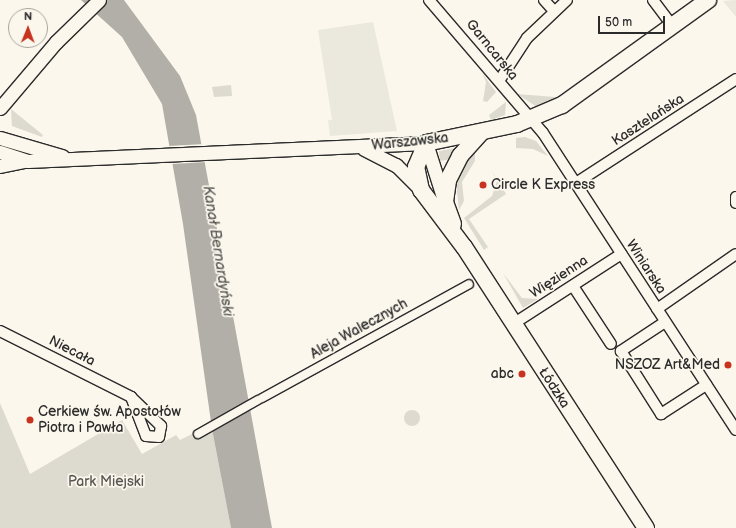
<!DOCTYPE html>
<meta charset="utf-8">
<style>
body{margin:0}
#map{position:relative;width:736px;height:528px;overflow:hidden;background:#fbf7ec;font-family:"Balsamiq Sans",sans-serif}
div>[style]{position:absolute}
.built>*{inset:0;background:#ebe8de}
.green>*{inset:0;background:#dddad0}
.round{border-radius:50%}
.water>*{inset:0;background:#b1afa7}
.pier>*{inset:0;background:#fbf7ec}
.roads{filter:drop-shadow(1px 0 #2b2b2b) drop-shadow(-1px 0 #2b2b2b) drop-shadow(0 1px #2b2b2b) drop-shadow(0 -1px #2b2b2b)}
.pedestrian>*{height:8px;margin:-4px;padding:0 4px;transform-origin:4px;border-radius:4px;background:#fbf7ec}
.minor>*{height:10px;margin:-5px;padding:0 5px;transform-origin:5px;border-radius:5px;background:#fbf7ec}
.tertiary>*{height:13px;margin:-6.5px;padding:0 6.5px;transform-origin:6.5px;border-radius:6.5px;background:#fbf7ec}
.primary>*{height:16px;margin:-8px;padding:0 8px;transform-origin:8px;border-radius:8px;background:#fbf7ec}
.dots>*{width:11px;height:11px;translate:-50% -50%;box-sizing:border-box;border:2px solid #fbf7ec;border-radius:50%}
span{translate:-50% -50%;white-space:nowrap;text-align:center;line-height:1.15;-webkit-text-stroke:3.5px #fbf7ec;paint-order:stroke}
.street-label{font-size:14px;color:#2b2b2b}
.poi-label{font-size:14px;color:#2b2b2b}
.left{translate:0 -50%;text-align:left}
.right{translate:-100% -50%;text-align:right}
.park-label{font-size:14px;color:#585754}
.water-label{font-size:15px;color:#5a5956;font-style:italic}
.north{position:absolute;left:8px;top:8px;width:40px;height:40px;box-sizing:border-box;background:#fbf7ec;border:1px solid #a8a59f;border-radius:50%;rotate:1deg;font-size:11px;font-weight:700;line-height:16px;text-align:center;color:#2b2b2b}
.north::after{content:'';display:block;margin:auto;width:14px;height:18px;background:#c8321e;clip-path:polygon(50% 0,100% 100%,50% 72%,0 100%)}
.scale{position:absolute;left:598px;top:16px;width:67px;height:18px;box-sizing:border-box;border:2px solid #2b2b2b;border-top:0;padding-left:5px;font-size:12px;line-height:14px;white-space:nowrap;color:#2b2b2b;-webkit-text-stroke:3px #fbf7ec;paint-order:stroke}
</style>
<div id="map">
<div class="built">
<div style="clip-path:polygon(736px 0,736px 17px,723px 1px)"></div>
<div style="clip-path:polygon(373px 22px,397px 131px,330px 136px,328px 120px,332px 120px,318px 30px)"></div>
</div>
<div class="green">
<div style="clip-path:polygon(482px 73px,496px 92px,487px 102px,483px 101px,486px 82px)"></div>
<div style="clip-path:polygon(231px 85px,232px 96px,214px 97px,212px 87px)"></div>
<div style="clip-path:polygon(517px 94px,555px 97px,559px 97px,537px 107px)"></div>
<div style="clip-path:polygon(506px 102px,505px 115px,491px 120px,489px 115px)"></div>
<div style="clip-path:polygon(11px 109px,43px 135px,42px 137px,12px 126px)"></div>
<div style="clip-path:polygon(525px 137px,536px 141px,548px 156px,533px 149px,516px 148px,516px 138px)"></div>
<div style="clip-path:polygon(461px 147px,452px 159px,440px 161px,439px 151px)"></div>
<div style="clip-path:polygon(475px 152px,475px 161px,462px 182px,464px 201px,459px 210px,456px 183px,463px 166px)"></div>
<div style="clip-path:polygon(492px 171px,506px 194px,469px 219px,488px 247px,484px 250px,464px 218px,492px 196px,497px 181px)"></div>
<div style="clip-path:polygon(503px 273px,522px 298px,538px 299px,523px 308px)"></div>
<div style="clip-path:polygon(0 403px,30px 474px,122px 420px,142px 454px,176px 435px,180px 440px,198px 431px,212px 429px,231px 528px,0 528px)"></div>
<div class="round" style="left:404px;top:410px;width:16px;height:16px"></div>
</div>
<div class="water">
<div style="clip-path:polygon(81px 0,124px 0,180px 76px,196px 115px,272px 528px,231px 528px,212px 429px,183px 224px,162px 104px,122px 37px)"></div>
</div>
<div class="pier">
<div style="clip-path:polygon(205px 144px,206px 162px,172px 164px,169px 146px)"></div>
</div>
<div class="roads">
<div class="pedestrian">
<div style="left:262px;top:398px;width:236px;rotate:-28.8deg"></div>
<div style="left:198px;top:434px;width:69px;rotate:-29.5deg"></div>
</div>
<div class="minor">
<div style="left:429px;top:0;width:175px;rotate:49.4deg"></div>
<div style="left:543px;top:133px;width:354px;rotate:57deg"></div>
<div style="left:544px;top:0;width:15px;rotate:48deg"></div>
<div style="left:653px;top:0;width:34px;rotate:53deg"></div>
<div style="left:499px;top:81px;width:51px;rotate:-56.9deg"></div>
<div style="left:527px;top:38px;width:55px;rotate:-43.5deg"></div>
<div style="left:576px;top:183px;width:191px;rotate:-33deg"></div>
<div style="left:736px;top:197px;width:6px;rotate:90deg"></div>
<div style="left:573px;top:286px;width:69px;rotate:56.8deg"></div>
<div style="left:657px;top:309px;width:96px;rotate:-34.8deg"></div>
<div style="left:665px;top:322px;width:53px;rotate:146.6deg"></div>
<div style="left:621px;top:351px;width:75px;rotate:57.6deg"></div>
<div style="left:661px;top:414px;width:54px;rotate:-32.8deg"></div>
<div style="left:513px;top:324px;width:129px;rotate:-32.9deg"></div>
<div style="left:0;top:331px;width:147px;rotate:26.7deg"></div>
<div style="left:131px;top:397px;width:42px;rotate:44deg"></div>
<div style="left:161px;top:426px;width:11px;rotate:100deg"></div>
<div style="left:159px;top:437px;width:13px;rotate:-176deg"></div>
<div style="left:146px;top:436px;width:42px;rotate:-111deg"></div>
</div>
<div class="tertiary">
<div style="left:0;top:108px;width:87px;rotate:-49.7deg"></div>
<div style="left:56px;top:42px;width:60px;rotate:-44.3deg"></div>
<div style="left:0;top:138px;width:65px;rotate:16.2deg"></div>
<div style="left:364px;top:149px;width:36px;rotate:27deg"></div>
<div style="left:396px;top:165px;width:35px;rotate:45deg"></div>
<div style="left:0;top:152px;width:29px;rotate:18deg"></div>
<div style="left:28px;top:161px;width:398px;rotate:-2.6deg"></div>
<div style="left:426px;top:143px;width:60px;rotate:72.5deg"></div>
<div style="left:0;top:166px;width:25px;rotate:-12deg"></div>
</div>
<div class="primary">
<div style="left:453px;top:224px;width:23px;rotate:-110deg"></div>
<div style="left:445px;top:202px;width:22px;rotate:-82deg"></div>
<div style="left:448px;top:180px;width:27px;rotate:-63deg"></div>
<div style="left:460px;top:156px;width:31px;rotate:-48deg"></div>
<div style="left:646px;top:528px;width:335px;rotate:-122.9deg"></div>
<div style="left:464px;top:247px;width:71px;rotate:-127deg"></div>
<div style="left:421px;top:190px;width:24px;rotate:-102deg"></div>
<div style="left:416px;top:167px;width:26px;rotate:-67deg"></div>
<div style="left:426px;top:143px;width:93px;rotate:-11.8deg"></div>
<div style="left:517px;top:124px;width:49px;rotate:-22.9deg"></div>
<div style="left:562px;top:105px;width:180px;rotate:-35.7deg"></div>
</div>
</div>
<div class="dots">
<div style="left:483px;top:185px;background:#c8321e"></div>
<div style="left:728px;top:365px;background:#c8321e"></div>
<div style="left:522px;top:374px;background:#c8321e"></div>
<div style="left:30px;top:420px;background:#c8321e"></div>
</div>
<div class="street-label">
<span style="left:492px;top:50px;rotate:51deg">Garncarska</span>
<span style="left:648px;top:120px;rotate:-33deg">Kasztelańska</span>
<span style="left:410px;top:142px;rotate:-6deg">Warszawska</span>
<span style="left:646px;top:267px;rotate:57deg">Winiarska</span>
<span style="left:559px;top:277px;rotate:-33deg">Więzienna</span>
<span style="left:359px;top:329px;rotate:-29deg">Aleja Walecznych</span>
<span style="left:72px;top:351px;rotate:27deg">Niecała</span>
<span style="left:554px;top:388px;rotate:57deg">Łódzka</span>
</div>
<div class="poi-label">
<span class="left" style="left:491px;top:185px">Circle K Express</span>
<span class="right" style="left:720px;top:365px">NSZOZ Art&amp;Med</span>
<span class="right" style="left:514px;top:374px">abc</span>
<span class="left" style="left:38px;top:420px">Cerkiew św. Apostołów<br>Piotra i Pawła</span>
</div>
<div class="park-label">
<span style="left:106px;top:482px">Park Miejski</span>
</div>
<div class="water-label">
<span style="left:218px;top:251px;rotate:81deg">Kanał Bernardyński</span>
</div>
<div class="north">N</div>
<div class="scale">50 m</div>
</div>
